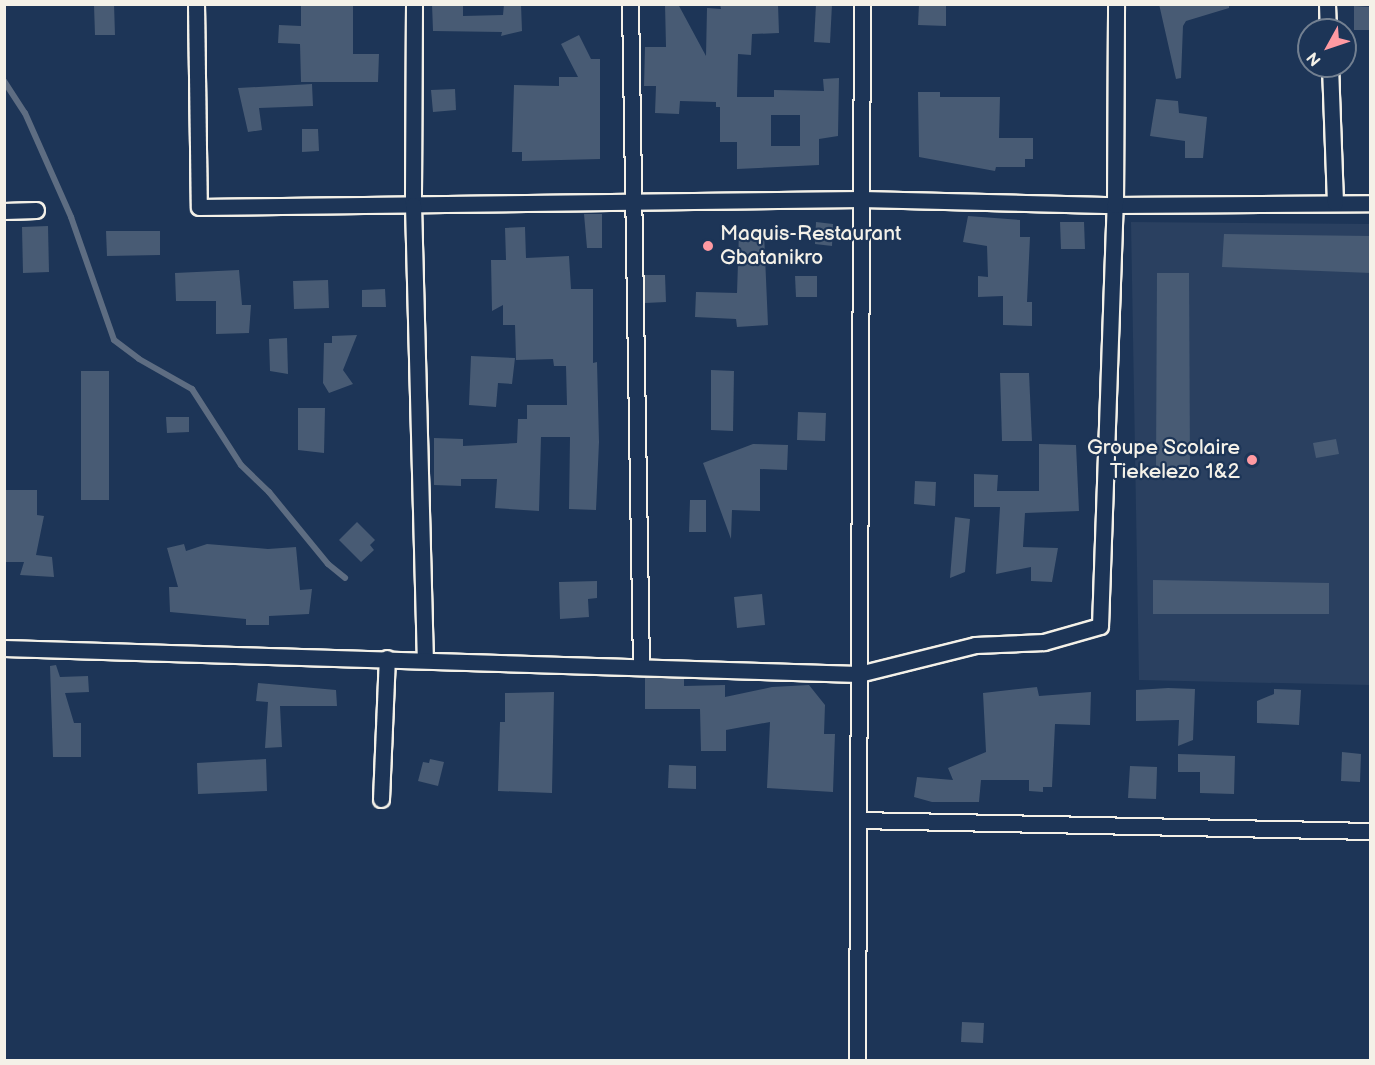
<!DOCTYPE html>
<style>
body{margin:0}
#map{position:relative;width:1375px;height:1065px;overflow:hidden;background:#1d3557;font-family:"Balsamiq Sans",sans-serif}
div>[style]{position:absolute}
.built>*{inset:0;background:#2a4060}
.stream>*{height:6px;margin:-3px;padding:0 3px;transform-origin:3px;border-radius:3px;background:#5e6d82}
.building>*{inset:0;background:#485b74}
.roads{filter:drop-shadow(2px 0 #f4f1e8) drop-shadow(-2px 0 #f4f1e8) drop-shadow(0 2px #f4f1e8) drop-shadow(0 -2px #f4f1e8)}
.minor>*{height:15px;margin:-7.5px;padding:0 7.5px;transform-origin:7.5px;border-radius:7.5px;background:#1d3557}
.dots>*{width:16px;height:16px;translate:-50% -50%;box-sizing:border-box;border:3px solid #1d3557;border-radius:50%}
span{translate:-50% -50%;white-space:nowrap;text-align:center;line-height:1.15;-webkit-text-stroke:4.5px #1d3557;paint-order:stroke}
.poi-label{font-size:21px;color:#f4f1e8}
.left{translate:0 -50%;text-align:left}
.right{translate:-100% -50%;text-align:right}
.frame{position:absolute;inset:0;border:6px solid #f4f1e8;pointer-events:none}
.north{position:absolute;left:1297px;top:18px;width:60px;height:60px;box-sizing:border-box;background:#1d3557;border:2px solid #738091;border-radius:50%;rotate:230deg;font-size:16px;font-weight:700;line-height:24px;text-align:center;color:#f4f1e8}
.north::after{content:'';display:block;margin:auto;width:21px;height:27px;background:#ff9aa2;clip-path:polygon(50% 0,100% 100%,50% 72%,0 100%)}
</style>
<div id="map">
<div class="built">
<div style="clip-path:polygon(1131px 222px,1370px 224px,1370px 685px,1139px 680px)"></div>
</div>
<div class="stream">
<div style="left:4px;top:81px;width:38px;rotate:57deg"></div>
<div style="left:25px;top:113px;width:114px;rotate:66.1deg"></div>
<div style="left:71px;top:217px;width:130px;rotate:70.7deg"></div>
<div style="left:114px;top:340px;width:31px;rotate:37deg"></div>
<div style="left:139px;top:359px;width:61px;rotate:29.5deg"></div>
<div style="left:192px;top:389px;width:90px;rotate:57.2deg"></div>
<div style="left:241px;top:465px;width:39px;rotate:44deg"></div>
<div style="left:269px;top:492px;width:93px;rotate:50.7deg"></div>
<div style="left:328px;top:564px;width:22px;rotate:39deg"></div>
</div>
<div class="building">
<div style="clip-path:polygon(114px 4px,115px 35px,95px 35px,94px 5px)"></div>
<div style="clip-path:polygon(301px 4px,353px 5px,353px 54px,379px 54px,378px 82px,301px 82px,300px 44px,278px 43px,279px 25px,301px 26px)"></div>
<div style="clip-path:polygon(432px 4px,463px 4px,463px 16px,503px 15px,504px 4px,521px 4px,522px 31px,501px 36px,502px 32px,433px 31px)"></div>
<div style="clip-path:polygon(evenodd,665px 4px,678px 4px,706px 56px,707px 8px,721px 9px,720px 4px,778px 4px,779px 33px,752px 34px,751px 55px,738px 54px,737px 97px,774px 97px,774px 90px,824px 91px,823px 79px,839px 78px,838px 136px,819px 139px,819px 165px,737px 169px,737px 142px,720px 142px,720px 107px,716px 107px,716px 102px,680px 101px,679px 114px,655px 113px,656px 86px,644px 86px,645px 47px,666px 47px,665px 4px,771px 115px,800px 115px,800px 146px,771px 146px,771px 115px)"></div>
<div style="clip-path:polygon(816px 4px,832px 4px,830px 43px,814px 42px)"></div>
<div style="clip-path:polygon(919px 4px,946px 4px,946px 26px,918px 25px)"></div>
<div style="clip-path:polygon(1159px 4px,1229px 4px,1229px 8px,1186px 21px,1183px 26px,1181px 78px,1176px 79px)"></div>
<div style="clip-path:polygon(1354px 6px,1371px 7px,1371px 30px,1354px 30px)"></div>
<div style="clip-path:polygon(579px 35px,591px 59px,600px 59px,600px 159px,522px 161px,522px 152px,512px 152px,514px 85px,559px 86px,559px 77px,578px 77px,561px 44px)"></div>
<div style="clip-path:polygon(312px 84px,313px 106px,259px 108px,262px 130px,248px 132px,238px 88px)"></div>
<div style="clip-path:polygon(455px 89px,456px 110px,433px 112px,431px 90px)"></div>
<div style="clip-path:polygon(918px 92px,940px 92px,940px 97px,1000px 97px,999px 138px,1033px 138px,1033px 159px,1025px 159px,1025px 167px,996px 167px,995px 171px,919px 157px)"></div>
<div style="clip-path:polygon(1156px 99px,1178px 101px,1179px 113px,1207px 117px,1203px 158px,1185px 158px,1185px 141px,1150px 136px)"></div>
<div style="clip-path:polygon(302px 129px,318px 129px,319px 151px,302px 152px)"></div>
<div style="clip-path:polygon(584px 214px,602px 214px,602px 248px,587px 248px)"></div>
<div style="clip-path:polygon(968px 216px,1020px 220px,1020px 237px,1030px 237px,1027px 302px,1032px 302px,1032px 326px,1003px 325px,1003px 296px,978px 297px,978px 276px,988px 277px,987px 246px,963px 242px)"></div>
<div style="clip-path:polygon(816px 222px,833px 224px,832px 246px,815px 244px)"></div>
<div style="clip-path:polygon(1060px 222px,1084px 222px,1085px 249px,1061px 249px)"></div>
<div style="clip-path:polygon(48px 226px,49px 272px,23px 273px,22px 227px)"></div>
<div style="clip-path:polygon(525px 227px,526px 258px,569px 256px,571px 289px,593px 289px,593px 363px,597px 362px,599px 442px,596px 510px,569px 509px,570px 437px,541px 437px,539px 511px,495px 508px,497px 479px,461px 479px,461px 486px,434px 485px,434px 438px,463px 439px,463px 446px,517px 443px,518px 419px,527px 419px,527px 405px,567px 405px,566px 366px,554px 366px,553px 359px,516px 360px,515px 325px,503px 325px,503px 305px,492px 311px,491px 260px,506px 260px,505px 228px)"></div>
<div style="clip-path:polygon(106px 231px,160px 231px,160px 255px,107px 256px)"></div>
<div style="clip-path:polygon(739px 232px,764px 233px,768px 325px,737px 327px,736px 319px,695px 317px,696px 292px,737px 293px)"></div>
<div style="clip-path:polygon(1224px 234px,1371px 236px,1371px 273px,1222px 267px)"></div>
<div style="clip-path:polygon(239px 270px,242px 305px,251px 305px,249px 333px,216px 334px,216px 301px,176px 301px,175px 273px)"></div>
<div style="clip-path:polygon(1157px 273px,1189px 273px,1190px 471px,1156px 470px)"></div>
<div style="clip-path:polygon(644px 275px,665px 275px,666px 302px,645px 303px)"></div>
<div style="clip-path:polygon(795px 276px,817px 276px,817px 297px,796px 297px)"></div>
<div style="clip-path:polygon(328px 280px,329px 308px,294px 309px,293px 281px)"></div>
<div style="clip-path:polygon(385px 289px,386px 307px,362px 307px,362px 290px)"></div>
<div style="clip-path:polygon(357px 335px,343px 370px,353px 384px,329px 393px,323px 383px,324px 343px,332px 343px,332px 336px)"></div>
<div style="clip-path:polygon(287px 338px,288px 374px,270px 371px,269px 339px)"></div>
<div style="clip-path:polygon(471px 356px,515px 358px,512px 384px,498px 383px,496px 407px,469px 405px)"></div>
<div style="clip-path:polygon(711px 370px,734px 371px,733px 431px,711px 430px)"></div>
<div style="clip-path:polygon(81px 371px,109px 371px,109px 500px,81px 500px)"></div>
<div style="clip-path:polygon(1000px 373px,1029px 373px,1032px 441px,1002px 441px)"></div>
<div style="clip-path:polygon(298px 408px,325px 408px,324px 453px,298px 450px)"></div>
<div style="clip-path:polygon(798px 412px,826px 413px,825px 441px,797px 440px)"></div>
<div style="clip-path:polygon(166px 417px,189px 417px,189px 432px,167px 433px)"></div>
<div style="clip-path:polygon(1336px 439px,1339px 454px,1316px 458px,1313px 443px)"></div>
<div style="clip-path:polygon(753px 444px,788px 445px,787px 470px,760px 469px,760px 511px,732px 510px,731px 539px,703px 463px)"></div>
<div style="clip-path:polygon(1039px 444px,1076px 445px,1079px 511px,1025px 513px,1023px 547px,1058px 548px,1052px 582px,1031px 581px,1031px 567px,996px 574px,1000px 507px,974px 507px,974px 474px,998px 475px,997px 491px,1039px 491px)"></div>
<div style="clip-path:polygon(915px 481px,936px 482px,935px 506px,914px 504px)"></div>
<div style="clip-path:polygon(4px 490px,37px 490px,37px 515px,44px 516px,36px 555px,52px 557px,54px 577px,20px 575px,24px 562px,4px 562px)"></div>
<div style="clip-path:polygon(690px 500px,706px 500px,706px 532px,689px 532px)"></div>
<div style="clip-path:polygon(955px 517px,970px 519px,965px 572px,950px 578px)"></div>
<div style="clip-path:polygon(357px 522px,375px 540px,370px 545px,374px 550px,361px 562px,339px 540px)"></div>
<div style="clip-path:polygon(184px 544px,186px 551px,207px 544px,268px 549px,296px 547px,300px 590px,312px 589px,309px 614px,269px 616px,269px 625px,246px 625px,246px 619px,170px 612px,169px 587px,178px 587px,167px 548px)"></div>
<div style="clip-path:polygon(1153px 580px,1329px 583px,1329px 614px,1153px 614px)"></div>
<div style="clip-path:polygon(597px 581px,597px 598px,588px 599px,589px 617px,560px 619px,559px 582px)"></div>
<div style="clip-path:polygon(762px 594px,765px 625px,737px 628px,734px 597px)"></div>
<div style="clip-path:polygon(56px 665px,60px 677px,88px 676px,89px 692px,65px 693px,74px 723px,81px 723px,81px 757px,53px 757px,50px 666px)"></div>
<div style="clip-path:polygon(645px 678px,684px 678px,684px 686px,725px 685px,725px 697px,772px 687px,809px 685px,825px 705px,824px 734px,835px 734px,833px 792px,767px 788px,770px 722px,726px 730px,726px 751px,701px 751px,700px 709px,645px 709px)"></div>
<div style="clip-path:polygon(258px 683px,336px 690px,337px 706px,280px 706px,282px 747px,265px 748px,268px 702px,256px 701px)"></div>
<div style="clip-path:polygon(1037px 687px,1039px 696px,1091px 692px,1090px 725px,1055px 724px,1052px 787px,1043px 787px,1043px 792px,1029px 791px,1029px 780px,981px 780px,979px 802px,932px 802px,914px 797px,917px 777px,953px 780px,948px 768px,986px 752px,983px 693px)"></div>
<div style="clip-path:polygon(1168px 688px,1195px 689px,1193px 740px,1178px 746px,1179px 720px,1136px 721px,1136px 690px)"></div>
<div style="clip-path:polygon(1274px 689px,1301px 690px,1299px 725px,1257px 723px,1257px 701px,1274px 694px)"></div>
<div style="clip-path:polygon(554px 692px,552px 793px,498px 791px,500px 722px,505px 722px,505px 693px)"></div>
<div style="clip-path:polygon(1342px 752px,1361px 754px,1360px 782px,1341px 781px)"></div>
<div style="clip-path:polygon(1178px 754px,1235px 756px,1234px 794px,1200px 793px,1200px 772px,1178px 772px)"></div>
<div style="clip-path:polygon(266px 759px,267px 791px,198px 794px,197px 763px)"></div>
<div style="clip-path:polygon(430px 759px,444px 762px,438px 786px,418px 781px,423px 762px,429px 763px)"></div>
<div style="clip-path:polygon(669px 765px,696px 766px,696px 789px,668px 788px)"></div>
<div style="clip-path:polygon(1130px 766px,1157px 767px,1156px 799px,1128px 798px)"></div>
<div style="clip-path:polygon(962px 1022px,984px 1023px,983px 1043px,961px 1042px)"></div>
</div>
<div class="roads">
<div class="minor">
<div style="left:196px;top:4px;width:203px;rotate:89.2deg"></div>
<div style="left:199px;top:207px;width:662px;rotate:-0.69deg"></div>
<div style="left:861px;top:199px;width:254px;rotate:1.4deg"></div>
<div style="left:1115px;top:205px;width:255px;rotate:-0.4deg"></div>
<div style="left:414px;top:4px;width:201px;rotate:90.3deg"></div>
<div style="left:413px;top:205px;width:454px;rotate:88.5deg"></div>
<div style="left:630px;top:4px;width:662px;rotate:89.05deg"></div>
<div style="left:1327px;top:4px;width:26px;rotate:88deg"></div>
<div style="left:1330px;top:66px;width:137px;rotate:87.9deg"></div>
<div style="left:4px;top:211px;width:32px;rotate:-2deg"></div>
<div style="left:4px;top:648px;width:855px;rotate:1.74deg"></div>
<div style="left:859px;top:674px;width:120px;rotate:-14deg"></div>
<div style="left:975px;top:645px;width:69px;rotate:-2.5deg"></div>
<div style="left:1044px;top:642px;width:58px;rotate:-15.9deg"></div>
<div style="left:1100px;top:626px;width:421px;rotate:-88deg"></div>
<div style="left:1115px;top:205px;width:201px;rotate:-89.7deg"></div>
<div style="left:381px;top:799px;width:141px;rotate:-87.6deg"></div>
<div style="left:858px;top:820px;width:512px;rotate:1.23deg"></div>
<div style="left:857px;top:1060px;width:1056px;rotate:-89.73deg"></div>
</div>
</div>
<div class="dots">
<div style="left:708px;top:246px;background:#ff9aa2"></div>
<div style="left:1252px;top:460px;background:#ff9aa2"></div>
</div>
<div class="poi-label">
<span class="left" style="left:720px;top:246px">Maquis-Restaurant<br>Gbatanikro</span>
<span class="right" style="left:1240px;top:460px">Groupe Scolaire<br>Tiekelezo 1&amp;2</span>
</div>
<div class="frame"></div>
<div class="north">N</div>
</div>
